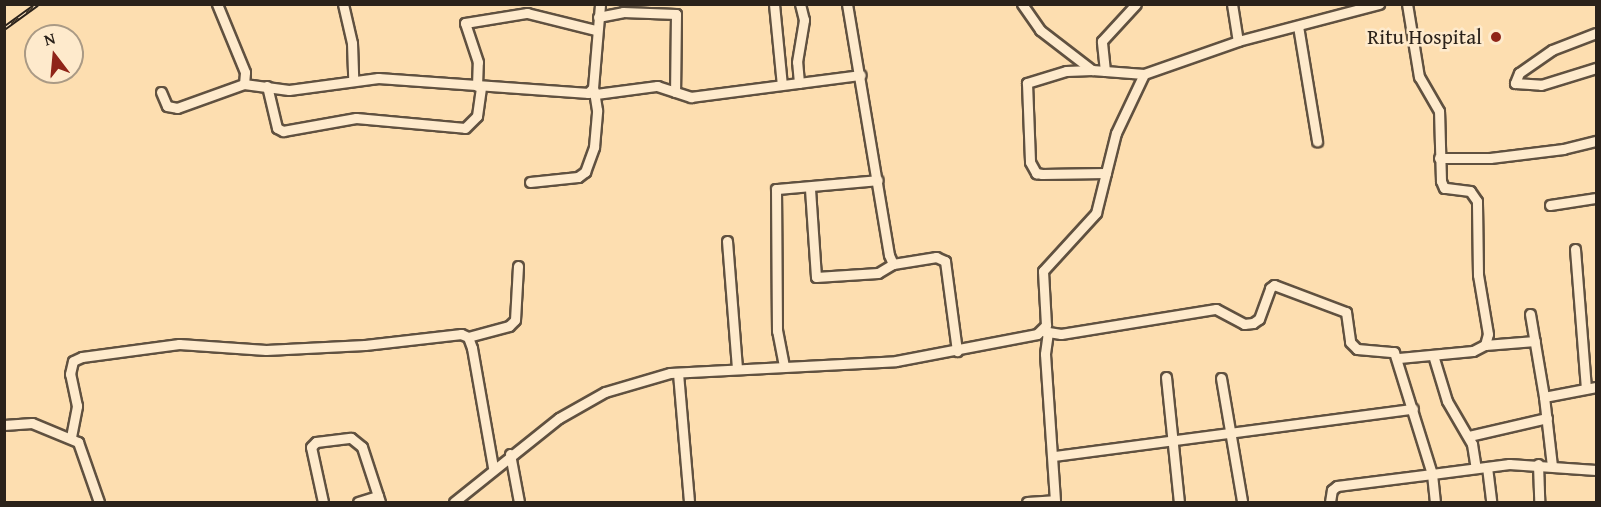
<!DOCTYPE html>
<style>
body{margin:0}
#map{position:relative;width:1601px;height:507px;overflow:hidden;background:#fddeb0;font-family:"Gentium Book Plus",serif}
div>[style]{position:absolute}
.roads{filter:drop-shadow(2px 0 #605140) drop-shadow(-2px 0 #605140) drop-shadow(0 2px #605140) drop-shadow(0 -2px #605140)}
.street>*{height:9px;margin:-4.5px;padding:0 4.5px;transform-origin:4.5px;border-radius:4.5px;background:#feeacc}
.rail>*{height:5px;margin-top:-2.5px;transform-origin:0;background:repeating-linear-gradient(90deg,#feeacc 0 9px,#2b221a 0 18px);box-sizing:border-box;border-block:2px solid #2b221a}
.dots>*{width:16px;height:16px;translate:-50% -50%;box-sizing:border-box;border:3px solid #feeacc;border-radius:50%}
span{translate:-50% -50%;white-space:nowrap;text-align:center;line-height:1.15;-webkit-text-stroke:5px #feeacc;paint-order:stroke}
.poi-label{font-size:21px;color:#2b221a}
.right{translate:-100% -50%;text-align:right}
.frame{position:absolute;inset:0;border:6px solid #2b221a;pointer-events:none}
.north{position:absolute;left:24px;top:24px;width:60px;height:60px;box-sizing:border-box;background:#feeacc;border:2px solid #aa9a85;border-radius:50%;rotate:344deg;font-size:16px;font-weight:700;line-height:24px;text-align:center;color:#2b221a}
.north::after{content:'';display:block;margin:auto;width:21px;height:27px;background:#8f2418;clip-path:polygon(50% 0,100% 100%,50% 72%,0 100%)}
</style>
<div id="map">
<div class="roads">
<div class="street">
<div style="left:343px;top:4px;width:40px;rotate:77deg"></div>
<div style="left:352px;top:43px;width:37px;rotate:88deg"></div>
<div style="left:774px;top:4px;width:81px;rotate:84.4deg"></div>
<div style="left:847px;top:4px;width:254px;rotate:80.5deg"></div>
<div style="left:889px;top:255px;width:10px;rotate:66deg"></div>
<div style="left:893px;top:264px;width:44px;rotate:-9.2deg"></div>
<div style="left:936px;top:257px;width:10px;rotate:24deg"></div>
<div style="left:945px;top:261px;width:91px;rotate:82.4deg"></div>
<div style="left:1022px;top:4px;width:32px;rotate:55deg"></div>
<div style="left:1040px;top:30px;width:66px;rotate:37.6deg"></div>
<div style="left:1092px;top:70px;width:52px;rotate:4.4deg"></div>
<div style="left:1232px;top:4px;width:37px;rotate:81deg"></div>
<div style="left:598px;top:17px;width:25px;rotate:-11deg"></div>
<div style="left:623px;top:12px;width:53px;rotate:2.2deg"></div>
<div style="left:676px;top:14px;width:78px;rotate:90.7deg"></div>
<div style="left:1298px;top:26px;width:117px;rotate:80.6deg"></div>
<div style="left:1596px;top:33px;width:47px;rotate:158.9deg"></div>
<div style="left:1552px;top:50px;width:40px;rotate:145.1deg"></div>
<div style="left:1519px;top:73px;width:11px;rotate:112deg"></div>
<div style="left:1515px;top:83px;width:26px;rotate:4deg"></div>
<div style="left:1541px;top:85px;width:58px;rotate:-17.2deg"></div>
<div style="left:1092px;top:70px;width:26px;rotate:178deg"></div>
<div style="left:1066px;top:71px;width:41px;rotate:162.9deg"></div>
<div style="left:1027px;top:83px;width:79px;rotate:87.8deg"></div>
<div style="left:1030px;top:162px;width:13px;rotate:61deg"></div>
<div style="left:1036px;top:173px;width:6px;rotate:9deg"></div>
<div style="left:1042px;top:174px;width:64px;rotate:-0.9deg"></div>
<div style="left:1105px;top:71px;width:30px;rotate:-96deg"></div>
<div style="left:1102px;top:41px;width:50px;rotate:-47.4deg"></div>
<div style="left:799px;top:83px;width:21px;rotate:-95deg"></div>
<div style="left:797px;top:62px;width:43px;rotate:-80.5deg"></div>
<div style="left:804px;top:20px;width:16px;rotate:-104deg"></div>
<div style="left:244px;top:84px;width:45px;rotate:7.6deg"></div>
<div style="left:289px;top:90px;width:90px;rotate:-7.7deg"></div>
<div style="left:378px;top:78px;width:211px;rotate:4.1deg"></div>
<div style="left:588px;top:93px;width:7px;rotate:-45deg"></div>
<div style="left:593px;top:88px;width:84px;rotate:-85.2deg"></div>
<div style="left:267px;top:86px;width:43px;rotate:76.6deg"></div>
<div style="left:277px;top:128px;width:7px;rotate:27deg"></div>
<div style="left:283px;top:131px;width:74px;rotate:-10.1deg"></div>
<div style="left:356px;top:118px;width:109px;rotate:5.2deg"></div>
<div style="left:465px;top:128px;width:17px;rotate:-45deg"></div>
<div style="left:477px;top:116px;width:29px;rotate:-82deg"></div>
<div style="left:477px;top:86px;width:24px;rotate:-88deg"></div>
<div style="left:478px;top:62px;width:41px;rotate:-108.4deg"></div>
<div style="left:465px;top:23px;width:63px;rotate:-9.2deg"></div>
<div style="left:527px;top:13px;width:70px;rotate:14deg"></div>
<div style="left:161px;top:92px;width:15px;rotate:67deg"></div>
<div style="left:167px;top:106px;width:10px;rotate:11deg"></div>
<div style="left:177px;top:108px;width:71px;rotate:-19.7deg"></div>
<div style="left:244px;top:84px;width:12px;rotate:-85deg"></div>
<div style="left:245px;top:72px;width:74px;rotate:-112.4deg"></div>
<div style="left:596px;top:94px;width:62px;rotate:-7.5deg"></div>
<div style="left:657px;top:86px;width:36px;rotate:18deg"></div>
<div style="left:691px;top:97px;width:171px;rotate:-7.4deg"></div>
<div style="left:1439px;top:158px;width:51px"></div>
<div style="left:1490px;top:158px;width:74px;rotate:-7deg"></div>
<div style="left:1563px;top:149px;width:34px;rotate:-14deg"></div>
<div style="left:530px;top:182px;width:48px;rotate:-5.9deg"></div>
<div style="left:578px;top:177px;width:9px;rotate:-36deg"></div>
<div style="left:585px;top:172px;width:27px;rotate:-70deg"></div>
<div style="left:594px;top:147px;width:37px;rotate:-85deg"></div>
<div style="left:597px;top:110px;width:20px;rotate:-99deg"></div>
<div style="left:810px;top:189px;width:88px;rotate:86.1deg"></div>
<div style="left:816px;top:277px;width:62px;rotate:-3.7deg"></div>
<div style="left:878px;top:273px;width:17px;rotate:-31deg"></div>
<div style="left:1550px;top:205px;width:47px;rotate:-8.7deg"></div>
<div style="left:727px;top:241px;width:128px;rotate:85.5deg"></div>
<div style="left:1575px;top:249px;width:140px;rotate:85.5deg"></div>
<div style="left:1530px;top:314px;width:84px;rotate:80.4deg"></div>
<div style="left:1042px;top:331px;width:19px;rotate:9deg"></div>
<div style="left:1061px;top:334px;width:157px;rotate:-9.2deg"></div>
<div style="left:1216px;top:309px;width:32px;rotate:28deg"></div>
<div style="left:1244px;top:324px;width:9px;rotate:-6deg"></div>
<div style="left:1253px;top:323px;width:7px;rotate:-34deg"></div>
<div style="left:1259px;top:319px;width:33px;rotate:-70deg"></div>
<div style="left:1270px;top:288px;width:5px;rotate:-37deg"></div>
<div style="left:1274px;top:285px;width:77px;rotate:20.6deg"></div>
<div style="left:1346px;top:312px;width:30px;rotate:82deg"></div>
<div style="left:1350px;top:342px;width:10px;rotate:45deg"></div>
<div style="left:1357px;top:349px;width:37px;rotate:5deg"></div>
<div style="left:1394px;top:352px;width:128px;rotate:72.7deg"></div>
<div style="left:1432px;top:474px;width:78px;rotate:-7.4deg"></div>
<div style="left:1509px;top:464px;width:87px;rotate:3.9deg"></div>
<div style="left:1048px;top:332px;width:22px;rotate:98deg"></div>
<div style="left:1045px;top:354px;width:148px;rotate:86.1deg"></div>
<div style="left:468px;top:337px;width:42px;rotate:-15deg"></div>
<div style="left:509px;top:326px;width:8px;rotate:-45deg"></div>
<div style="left:515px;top:320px;width:54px;rotate:-86.8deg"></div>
<div style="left:1485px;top:345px;width:50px;rotate:-4.6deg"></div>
<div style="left:1433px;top:355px;width:48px;rotate:73.1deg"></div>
<div style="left:1447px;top:401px;width:50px;rotate:59.8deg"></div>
<div style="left:1472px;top:444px;width:24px;rotate:81deg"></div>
<div style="left:1399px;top:358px;width:74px;rotate:-5.4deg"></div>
<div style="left:1473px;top:351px;width:13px;rotate:-27deg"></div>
<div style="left:1485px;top:345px;width:11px;rotate:-75deg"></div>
<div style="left:1488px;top:334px;width:60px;rotate:-99.6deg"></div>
<div style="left:1478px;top:275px;width:74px;rotate:-90.8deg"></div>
<div style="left:1477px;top:201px;width:12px;rotate:-125deg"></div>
<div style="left:1470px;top:191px;width:26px;rotate:-173deg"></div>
<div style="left:1444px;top:188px;width:8px;rotate:-113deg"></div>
<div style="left:1441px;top:181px;width:70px;rotate:-91.6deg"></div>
<div style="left:1439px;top:111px;width:39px;rotate:-120deg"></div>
<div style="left:1419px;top:77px;width:74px;rotate:-99.3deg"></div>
<div style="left:784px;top:366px;width:36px;rotate:-101deg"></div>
<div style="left:777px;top:331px;width:142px;rotate:-90.4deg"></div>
<div style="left:776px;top:189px;width:102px;rotate:-5deg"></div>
<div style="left:678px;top:373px;width:129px;rotate:85.1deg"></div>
<div style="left:1166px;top:377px;width:126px;rotate:84.1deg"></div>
<div style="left:1221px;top:378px;width:125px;rotate:80.3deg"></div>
<div style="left:4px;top:425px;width:28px;rotate:-4deg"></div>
<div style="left:32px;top:423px;width:50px;rotate:22.4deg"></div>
<div style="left:78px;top:442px;width:64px;rotate:70.7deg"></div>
<div style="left:1469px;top:436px;width:80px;rotate:-13deg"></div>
<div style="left:71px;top:437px;width:32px;rotate:-79deg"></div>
<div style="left:77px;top:406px;width:33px;rotate:-102deg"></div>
<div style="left:70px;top:374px;width:13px;rotate:-77deg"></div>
<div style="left:73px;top:361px;width:10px;rotate:-24deg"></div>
<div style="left:82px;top:357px;width:98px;rotate:-7.6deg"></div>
<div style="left:179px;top:344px;width:87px;rotate:3.9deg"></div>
<div style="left:266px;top:350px;width:99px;rotate:-2.9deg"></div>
<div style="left:365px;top:345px;width:97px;rotate:-6.5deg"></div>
<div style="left:461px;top:334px;width:8px;rotate:23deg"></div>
<div style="left:468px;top:337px;width:12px;rotate:70deg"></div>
<div style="left:472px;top:348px;width:121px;rotate:80deg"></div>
<div style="left:510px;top:454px;width:49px;rotate:79.4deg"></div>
<div style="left:1054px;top:456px;width:362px;rotate:-7.5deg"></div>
<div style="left:1538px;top:464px;width:38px;rotate:88deg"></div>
<div style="left:1552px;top:466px;width:69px;rotate:-96.6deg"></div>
<div style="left:1544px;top:397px;width:53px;rotate:-10.9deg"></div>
<div style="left:1487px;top:467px;width:35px;rotate:83deg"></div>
<div style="left:323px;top:502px;width:56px;rotate:-102.3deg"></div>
<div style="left:311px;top:447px;width:7px;rotate:-45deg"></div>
<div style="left:316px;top:442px;width:35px;rotate:-7deg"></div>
<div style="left:351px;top:438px;width:14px;rotate:39deg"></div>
<div style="left:362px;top:447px;width:58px;rotate:71.9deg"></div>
<div style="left:358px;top:502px;width:21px;rotate:-17deg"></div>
<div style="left:454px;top:502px;width:134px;rotate:-38.7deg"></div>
<div style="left:559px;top:418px;width:53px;rotate:-29.5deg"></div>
<div style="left:605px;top:392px;width:68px;rotate:-16.3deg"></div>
<div style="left:670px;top:373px;width:226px;rotate:-3deg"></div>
<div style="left:896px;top:361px;width:144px;rotate:-10.8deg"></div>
<div style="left:1037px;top:334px;width:13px;rotate:-45deg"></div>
<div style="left:1046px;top:325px;width:54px;rotate:-93.2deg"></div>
<div style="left:1043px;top:271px;width:79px;rotate:-47.6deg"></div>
<div style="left:1096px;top:213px;width:82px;rotate:-76deg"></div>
<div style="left:1116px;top:133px;width:65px;rotate:-64.6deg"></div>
<div style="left:1144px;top:74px;width:100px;rotate:-19.3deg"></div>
<div style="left:1238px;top:41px;width:146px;rotate:-14.7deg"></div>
<div style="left:1027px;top:502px;width:27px;rotate:-4deg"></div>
<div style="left:1330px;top:502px;width:12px;rotate:-81deg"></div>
<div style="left:1332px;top:490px;width:6px;rotate:-39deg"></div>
<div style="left:1337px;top:486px;width:96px;rotate:-7.2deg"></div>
<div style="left:1432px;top:474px;width:28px;rotate:84deg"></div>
</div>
</div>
<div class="rail">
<div style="left:4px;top:28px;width:41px;rotate:-36deg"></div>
</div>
<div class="dots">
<div style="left:1496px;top:37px;background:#8f2418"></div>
</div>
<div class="poi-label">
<span class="right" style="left:1482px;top:37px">Ritu Hospital</span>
</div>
<div class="frame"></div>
<div class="north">N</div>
</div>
